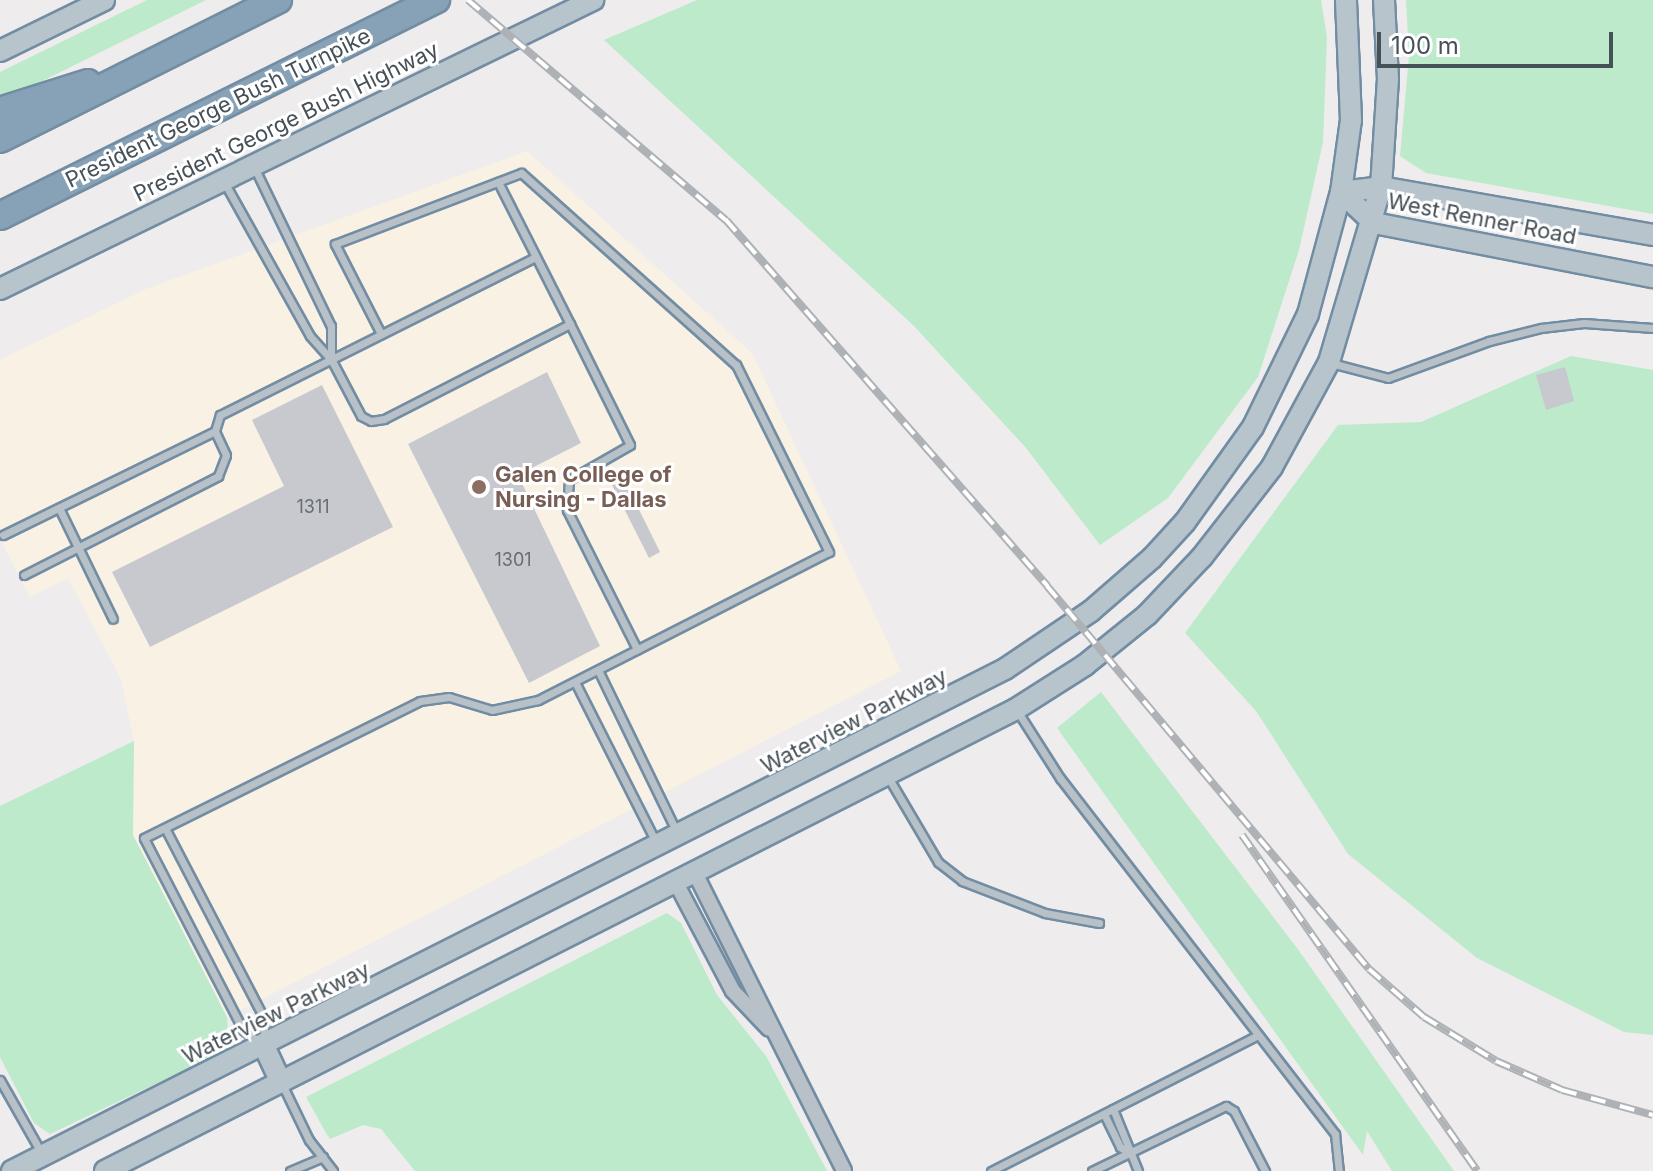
<!DOCTYPE html>
<style>
body{margin:0}
#map{position:relative;width:1653px;height:1171px;overflow:hidden;background:#eeecec;font-family:Inter,sans-serif}
div>[style]{position:absolute}
.commercial>*{inset:0;background:#f9f2e4}
.green>*{inset:0;background:#bceaca}
.building>*{inset:0;background:#c7c9ce}
.roads{filter:drop-shadow(2px 0 #728da3) drop-shadow(-2px 0 #728da3) drop-shadow(0 2px #728da3) drop-shadow(0 -2px #728da3)}
.lane>*{height:7px;margin:-3.5px;padding:0 3.5px;transform-origin:3.5px;border-radius:3.5px;background:#b8c1c7}
.street>*{height:14px;margin:-7px;padding:0 7px;transform-origin:7px;border-radius:7px;background:#b8c1c7}
.secondary>*{height:20px;margin:-10px;padding:0 10px;transform-origin:10px;border-radius:10px;background:#b8c4cc}
.highway>*{height:26px;margin:-13px;padding:0 13px;transform-origin:13px;border-radius:13px;background:#87a2b7}
.rail>*{height:8px;margin-top:-4px;transform-origin:0;background:repeating-linear-gradient(90deg,#fff 0 15px,#aeb2b6 0 30px);box-sizing:border-box;border-block:2px solid #aeb2b6}
.dots>*{width:22px;height:22px;translate:-50% -50%;box-sizing:border-box;border:4px solid #fff;border-radius:50%}
span{translate:-50% -50%;white-space:nowrap;text-align:center;line-height:1.15;-webkit-text-stroke:6px #fff;paint-order:stroke}
.number-label{font-size:18px;color:#666e75}
.number-label span{-webkit-text-stroke-width:0}
.street-label{font-size:22px;color:#465057}
.education-label{font-size:22px;color:#785e54;font-weight:700}
.left{translate:0 -50%;text-align:left}
.scale{position:absolute;left:1377px;top:32px;width:236px;height:36px;box-sizing:border-box;border:4px solid #465057;border-top:0;padding-left:10px;font-size:24px;line-height:28px;white-space:nowrap;color:#465057;-webkit-text-stroke:6px #fff;paint-order:stroke}
</style>
<div id="map">
<div class="commercial">
<div style="clip-path:polygon(527px 151px,752px 353px,901px 671px,227px 1017px,133px 835px,134px 741px,121px 679px,68px 578px,30px 597px,0 539px,0 360px,146px 289px)"></div>
</div>
<div class="green">
<div style="clip-path:polygon(147px 0,206px 0,0 102px,0 72px)"></div>
<div style="clip-path:polygon(697px 0,1321px 0,1327px 37px,1323px 142px,1299px 250px,1258px 377px,1168px 498px,1100px 545px,1026px 448px,914px 326px,604px 40px)"></div>
<div style="clip-path:polygon(1406px 0,1653px 0,1653px 214px,1426px 173px,1400px 156px,1409px 56px)"></div>
<div style="clip-path:polygon(1571px 356px,1653px 370px,1653px 1035px,1624px 1032px,1477px 958px,1348px 854px,1256px 711px,1185px 633px,1338px 425px,1421px 422px)"></div>
<div style="clip-path:polygon(1101px 692px,1297px 948px,1454px 1171px,1392px 1171px,1367px 1131px,1363px 1155px,1057px 728px)"></div>
<div style="clip-path:polygon(134px 741px,133px 835px,227px 1017px,228px 1032px,214px 1056px,50px 1134px,34px 1123px,0 1057px,0 806px)"></div>
<div style="clip-path:polygon(667px 913px,681px 923px,717px 995px,766px 1056px,827px 1171px,415px 1171px,381px 1129px,363px 1125px,330px 1139px,326px 1133px,306px 1097px)"></div>
</div>
<div class="building">
<div style="clip-path:polygon(1565px 367px,1574px 401px,1546px 410px,1536px 375px)"></div>
<div style="clip-path:polygon(547px 372px,581px 443px,518px 475px,600px 646px,529px 683px,408px 444px)"></div>
<div style="clip-path:polygon(322px 385px,393px 527px,150px 647px,112px 572px,284px 486px,252px 420px)"></div>
<div style="clip-path:polygon(619px 469px,660px 552px,649px 558px,607px 475px)"></div>
</div>
<div class="roads">
<div class="lane">
<div style="left:254px;top:167px;width:177px;rotate:64.2deg"></div>
<div style="left:331px;top:326px;width:33px;rotate:90deg"></div>
<div style="left:224px;top:182px;width:176px;rotate:60.8deg"></div>
<div style="left:310px;top:336px;width:31px;rotate:48deg"></div>
<div style="left:331px;top:359px;width:64px;rotate:62.2deg"></div>
<div style="left:361px;top:416px;width:11px;rotate:27deg"></div>
<div style="left:371px;top:421px;width:13px;rotate:-9deg"></div>
<div style="left:384px;top:419px;width:209px;rotate:-27.1deg"></div>
<div style="left:570px;top:324px;width:135px;rotate:63.6deg"></div>
<div style="left:630px;top:445px;width:70px;rotate:150.2deg"></div>
<div style="left:569px;top:480px;width:30px;rotate:94deg"></div>
<div style="left:567px;top:510px;width:156px;rotate:63.3deg"></div>
<div style="left:498px;top:182px;width:159px;rotate:63.1deg"></div>
<div style="left:1331px;top:363px;width:59px;rotate:14.7deg"></div>
<div style="left:1388px;top:378px;width:108px;rotate:-20.1deg"></div>
<div style="left:1489px;top:341px;width:54px;rotate:-14deg"></div>
<div style="left:1541px;top:328px;width:43px;rotate:-6.6deg"></div>
<div style="left:1584px;top:323px;width:69px;rotate:4.1deg"></div>
<div style="left:59px;top:508px;width:123px;rotate:64.1deg"></div>
<div style="left:3px;top:535px;width:236px;rotate:-26.1deg"></div>
<div style="left:215px;top:431px;width:17px;rotate:-73deg"></div>
<div style="left:220px;top:415px;width:353px;rotate:-26.6deg"></div>
<div style="left:24px;top:575px;width:218px;rotate:-27deg"></div>
<div style="left:218px;top:476px;width:22px;rotate:-69deg"></div>
<div style="left:226px;top:455px;width:26px;rotate:-115deg"></div>
<div style="left:598px;top:670px;width:181px;rotate:64.1deg"></div>
<div style="left:575px;top:682px;width:182px;rotate:63.2deg"></div>
<div style="left:1016px;top:709px;width:82px;rotate:57.5deg"></div>
<div style="left:1060px;top:778px;width:450px;rotate:52.3deg"></div>
<div style="left:1335px;top:1134px;width:37px;rotate:84deg"></div>
<div style="left:888px;top:777px;width:99px;rotate:59.5deg"></div>
<div style="left:938px;top:862px;width:31px;rotate:38deg"></div>
<div style="left:962px;top:881px;width:89px;rotate:21.1deg"></div>
<div style="left:1045px;top:913px;width:55px;rotate:10.5deg"></div>
<div style="left:165px;top:828px;width:214px;rotate:62.5deg"></div>
<div style="left:264px;top:1018px;width:24px;rotate:90deg"></div>
<div style="left:259px;top:1042px;width:20px;rotate:-143deg"></div>
<div style="left:243px;top:1030px;width:216px;rotate:-117.3deg"></div>
<div style="left:144px;top:838px;width:308px;rotate:-26.4deg"></div>
<div style="left:420px;top:701px;width:29px;rotate:-8deg"></div>
<div style="left:449px;top:697px;width:45px;rotate:16.8deg"></div>
<div style="left:492px;top:710px;width:47px;rotate:-12.3deg"></div>
<div style="left:538px;top:700px;width:326px;rotate:-27deg"></div>
<div style="left:829px;top:552px;width:209px;rotate:-116.4deg"></div>
<div style="left:736px;top:365px;width:288px;rotate:-138.2deg"></div>
<div style="left:521px;top:173px;width:199px;rotate:159.1deg"></div>
<div style="left:335px;top:244px;width:101px;rotate:62.9deg"></div>
<div style="left:0;top:1080px;width:85px;rotate:60.4deg"></div>
<div style="left:282px;top:1084px;width:62px;rotate:64.3deg"></div>
<div style="left:309px;top:1140px;width:39px;rotate:52deg"></div>
<div style="left:1113px;top:1109px;width:67px;rotate:68deg"></div>
<div style="left:1104px;top:1114px;width:37px;rotate:64deg"></div>
<div style="left:1120px;top:1147px;width:9px;rotate:32deg"></div>
<div style="left:290px;top:1171px;width:36px;rotate:-23deg"></div>
<div style="left:991px;top:1171px;width:300px;rotate:-27deg"></div>
<div style="left:1092px;top:1171px;width:149px;rotate:-25.9deg"></div>
<div style="left:1226px;top:1106px;width:9px;rotate:32deg"></div>
<div style="left:1234px;top:1111px;width:68px;rotate:62.7deg"></div>
</div>
<div class="street">
<div style="left:694px;top:871px;width:335px;rotate:63.4deg"></div>
<div style="left:675px;top:881px;width:124px;rotate:62.2deg"></div>
<div style="left:733px;top:991px;width:52px;rotate:46.5deg"></div>
</div>
<div class="secondary">
<div style="left:0;top:51px;width:116px;rotate:-26.1deg"></div>
<div style="left:1341px;top:192px;width:45px;rotate:43.2deg"></div>
<div style="left:1374px;top:223px;width:284px;rotate:11deg"></div>
<div style="left:1341px;top:192px;width:40px;rotate:-7.1deg"></div>
<div style="left:1381px;top:187px;width:276px;rotate:10deg"></div>
<div style="left:0;top:289px;width:660px;rotate:-25.98deg"></div>
<div style="left:264px;top:1046px;width:40px;rotate:65deg"></div>
<div style="left:12px;top:1171px;width:1113px;rotate:-26.82deg"></div>
<div style="left:1005px;top:669px;width:104px;rotate:-34deg"></div>
<div style="left:1091px;top:611px;width:81px;rotate:-41deg"></div>
<div style="left:1152px;top:558px;width:49px;rotate:-47.5deg"></div>
<div style="left:1185px;top:522px;width:117px;rotate:-54.4deg"></div>
<div style="left:1253px;top:427px;width:126px;rotate:-64deg"></div>
<div style="left:1308px;top:314px;width:126px;rotate:-74.9deg"></div>
<div style="left:1341px;top:192px;width:73px;rotate:-82.1deg"></div>
<div style="left:1351px;top:120px;width:120px;rotate:-92.4deg"></div>
<div style="left:105px;top:1171px;width:1021px;rotate:-26.89deg"></div>
<div style="left:1016px;top:709px;width:82px;rotate:-32.5deg"></div>
<div style="left:1085px;top:665px;width:80px;rotate:-38.9deg"></div>
<div style="left:1147px;top:615px;width:80px;rotate:-46.5deg"></div>
<div style="left:1202px;top:557px;width:114px;rotate:-52.1deg"></div>
<div style="left:1272px;top:467px;width:119px;rotate:-61.5deg"></div>
<div style="left:1329px;top:362px;width:183px;rotate:-73.5deg"></div>
<div style="left:1381px;top:187px;width:108px;rotate:-86.3deg"></div>
<div style="left:1388px;top:79px;width:79px;rotate:-92.9deg"></div>
</div>
<div class="highway">
<div style="left:0;top:111px;width:92px;rotate:-17.7deg"></div>
<div style="left:0;top:139px;width:311px;rotate:-26.6deg"></div>
<div style="left:0;top:216px;width:487px;rotate:-26.4deg"></div>
</div>
</div>
<div class="rail">
<div style="left:468px;top:0;width:339px;rotate:40.5deg"></div>
<div style="left:726px;top:220px;width:487px;rotate:48.7deg"></div>
<div style="left:1047px;top:586px;width:500px;rotate:49.95deg"></div>
<div style="left:1369px;top:969px;width:73px;rotate:41.1deg"></div>
<div style="left:1424px;top:1017px;width:84px;rotate:31.4deg"></div>
<div style="left:1496px;top:1061px;width:72px;rotate:23.7deg"></div>
<div style="left:1562px;top:1090px;width:94px;rotate:15.4deg"></div>
<div style="left:1242px;top:835px;width:410px;rotate:55deg"></div>
</div>
<div class="dots">
<div style="left:479px;top:487px;background:#8d6e63"></div>
</div>
<div class="number-label">
<span style="left:313px;top:507px">1311</span>
<span style="left:513px;top:560px">1301</span>
</div>
<div class="street-label">
<span style="left:218px;top:108px;rotate:-26deg">President George Bush Turnpike</span>
<span style="left:286px;top:122px;rotate:-26deg">President George Bush Highway</span>
<span style="left:1482px;top:219px;rotate:11deg">West Renner Road</span>
<span style="left:854px;top:721px;rotate:-27deg">Waterview Parkway</span>
<span style="left:276px;top:1013px;rotate:-26deg">Waterview Parkway</span>
</div>
<div class="education-label">
<span class="left" style="left:495px;top:487px">Galen College of<br>Nursing - Dallas</span>
</div>
<div class="scale">100 m</div>
</div>
